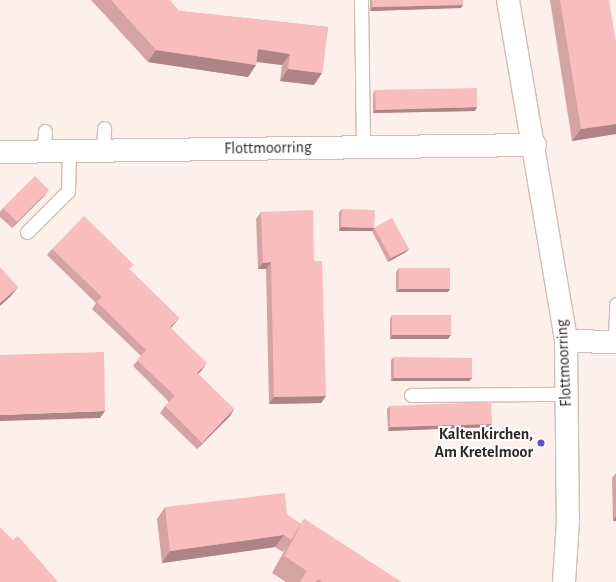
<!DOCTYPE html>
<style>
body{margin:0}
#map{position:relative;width:616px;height:582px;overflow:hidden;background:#fdf0eb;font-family:"Alegreya Sans",sans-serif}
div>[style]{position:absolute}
.roads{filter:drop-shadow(1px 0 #d1bdb5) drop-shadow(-1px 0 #d1bdb5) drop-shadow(0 1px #d1bdb5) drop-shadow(0 -1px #d1bdb5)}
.lane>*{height:13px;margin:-6.5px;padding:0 6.5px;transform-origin:6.5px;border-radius:6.5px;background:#fff}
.street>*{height:22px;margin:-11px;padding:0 11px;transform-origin:11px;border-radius:11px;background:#fff}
.wall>*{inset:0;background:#d6a3a3}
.shaded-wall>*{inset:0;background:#ae8484}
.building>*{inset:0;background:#f9bdbd}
.dots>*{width:11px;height:11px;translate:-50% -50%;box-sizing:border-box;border:2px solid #fff;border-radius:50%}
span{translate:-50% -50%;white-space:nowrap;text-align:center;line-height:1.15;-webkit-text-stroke:4px #fff;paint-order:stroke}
.street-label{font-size:16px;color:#2f2724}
.poi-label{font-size:16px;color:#2f2724;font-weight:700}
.right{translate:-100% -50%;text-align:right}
</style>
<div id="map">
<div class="roads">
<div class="lane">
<div style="left:361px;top:0;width:146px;rotate:89.2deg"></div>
<div style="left:44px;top:150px;width:19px;rotate:-87deg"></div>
<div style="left:103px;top:150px;width:22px;rotate:-87deg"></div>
<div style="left:27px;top:232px;width:58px;rotate:-45deg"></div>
<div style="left:68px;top:191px;width:41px;rotate:-88.6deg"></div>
<div style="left:615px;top:342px;width:38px;rotate:-88deg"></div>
<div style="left:411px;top:395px;width:156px;rotate:-0.4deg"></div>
</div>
<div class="street">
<div style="left:508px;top:0;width:346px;rotate:80.3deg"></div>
<div style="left:566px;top:341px;width:179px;rotate:89.4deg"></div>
<div style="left:568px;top:520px;width:62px;rotate:93.7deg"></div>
<div style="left:0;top:152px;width:535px;rotate:-0.75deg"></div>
<div style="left:566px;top:341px;width:50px;rotate:1.1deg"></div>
</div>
</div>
<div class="wall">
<div style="clip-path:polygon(91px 0,169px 0,179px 11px,328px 27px,322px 73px,314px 85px,280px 81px,282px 65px,257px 62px,256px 65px,248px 77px,148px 62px)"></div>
<div style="clip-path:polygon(370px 0,463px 0,461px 8px,370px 11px)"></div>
<div style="clip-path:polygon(550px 0,609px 0,616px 134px,572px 141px)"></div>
<div style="clip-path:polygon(375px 90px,475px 111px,373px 113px,373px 94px)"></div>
<div style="clip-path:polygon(44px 196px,12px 228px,0 217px,0 212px,3px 208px)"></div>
<div style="clip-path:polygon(342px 209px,374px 228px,409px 249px,406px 252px,388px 262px,372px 231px,339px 231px,339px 212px)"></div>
<div style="clip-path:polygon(261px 212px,314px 261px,326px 396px,321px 403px,269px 404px,266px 269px,258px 269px,256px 219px)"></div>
<div style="clip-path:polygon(52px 249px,130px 270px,179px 318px,171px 328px,202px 370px,198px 374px,234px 409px,230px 416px,197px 449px,160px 413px,165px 406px,169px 402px,133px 366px,141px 356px,92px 309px,96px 303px,47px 255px)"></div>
<div style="clip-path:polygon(399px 268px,450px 289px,448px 292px,396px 292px,396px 272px)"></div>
<div style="clip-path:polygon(392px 315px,448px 339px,390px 339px,390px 319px)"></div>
<div style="clip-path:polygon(394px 357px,472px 378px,469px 381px,391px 381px,391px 360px)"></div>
<div style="clip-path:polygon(390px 406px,490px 427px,388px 431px,387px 409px)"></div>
<div style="clip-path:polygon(616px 473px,616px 521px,613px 521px,612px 478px)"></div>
<div style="clip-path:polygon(165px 507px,287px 515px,301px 524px,304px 519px,401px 582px,286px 582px,272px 573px,287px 546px,283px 552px,275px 547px,162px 563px,157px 519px)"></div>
</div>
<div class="shaded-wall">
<div style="clip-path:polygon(463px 5px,461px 8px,370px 11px,373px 7px)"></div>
<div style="clip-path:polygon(258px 49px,290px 54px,282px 65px,250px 61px)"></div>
<div style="clip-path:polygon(156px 50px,256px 65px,248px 77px,148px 62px)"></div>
<div style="clip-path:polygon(288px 69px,322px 73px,314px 85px,280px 81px)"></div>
<div style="clip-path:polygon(477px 107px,475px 111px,373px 113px,376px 110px)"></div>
<div style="clip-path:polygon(616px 124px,616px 134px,572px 141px,581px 129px)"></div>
<div style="clip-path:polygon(49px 190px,44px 196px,12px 228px,17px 222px)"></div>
<div style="clip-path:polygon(341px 227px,374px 228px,372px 231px,339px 231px)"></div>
<div style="clip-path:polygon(409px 249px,406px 252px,388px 262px,391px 258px)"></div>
<div style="clip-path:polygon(271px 262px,266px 269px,258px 269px,263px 263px)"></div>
<div style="clip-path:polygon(18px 287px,11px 296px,0 306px,0 303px)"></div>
<div style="clip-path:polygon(399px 289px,450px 289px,448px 292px,396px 292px)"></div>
<div style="clip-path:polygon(179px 318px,174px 324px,165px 334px,170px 327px)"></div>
<div style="clip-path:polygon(392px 335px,451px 335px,448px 339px,390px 339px)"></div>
<div style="clip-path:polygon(207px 363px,202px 370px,192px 380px,197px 373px)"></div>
<div style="clip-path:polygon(394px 378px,472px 378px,469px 381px,391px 381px)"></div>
<div style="clip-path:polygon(326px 396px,321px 403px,269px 404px,274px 397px)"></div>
<div style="clip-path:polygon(234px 409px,230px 416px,197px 449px,202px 443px)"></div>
<div style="clip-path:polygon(105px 411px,100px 418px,0 421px,0 415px)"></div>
<div style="clip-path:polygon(492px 424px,490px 427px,388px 431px,390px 427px)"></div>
<div style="clip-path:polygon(616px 516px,616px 521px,613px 521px)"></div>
<div style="clip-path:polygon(284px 535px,275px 547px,162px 563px,170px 551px)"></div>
</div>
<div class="building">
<div style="clip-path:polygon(111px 0,169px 0,179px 11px,328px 27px,322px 73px,288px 69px,290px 54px,258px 49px,256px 65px,156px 50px)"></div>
<div style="clip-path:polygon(372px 0,463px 0,463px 5px,373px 7px)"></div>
<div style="clip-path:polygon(560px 0,609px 0,616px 43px,616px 124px,581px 129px)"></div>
<div style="clip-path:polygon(477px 88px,477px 107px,376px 110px,375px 90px)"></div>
<div style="clip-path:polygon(35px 176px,49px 190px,17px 222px,3px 208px)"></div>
<div style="clip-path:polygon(342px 209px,375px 210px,374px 228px,392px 218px,409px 249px,391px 258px,374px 228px,341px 227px)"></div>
<div style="clip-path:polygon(313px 210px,314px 261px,322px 261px,326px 396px,274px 397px,271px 262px,263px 263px,261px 212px)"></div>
<div style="clip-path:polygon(84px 216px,134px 265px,129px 269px,179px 318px,170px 327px,207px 363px,197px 373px,234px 409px,202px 443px,165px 406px,175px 396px,137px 360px,146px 350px,97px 302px,102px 297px,52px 249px)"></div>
<div style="clip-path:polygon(0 267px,18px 287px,0 303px)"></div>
<div style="clip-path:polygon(399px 268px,450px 268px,450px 289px,399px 289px)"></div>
<div style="clip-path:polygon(392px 315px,451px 315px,451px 335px,392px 335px)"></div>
<div style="clip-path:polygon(104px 352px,105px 411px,0 415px,0 355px)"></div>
<div style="clip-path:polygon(394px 357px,472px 358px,472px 378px,394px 378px)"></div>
<div style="clip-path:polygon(491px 402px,492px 424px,390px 427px,390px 406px)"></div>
<div style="clip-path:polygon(285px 493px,287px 515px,301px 524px,291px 540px,284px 535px,170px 551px,165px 507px)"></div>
<div style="clip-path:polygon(304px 519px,401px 582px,323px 582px,318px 579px,315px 582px,300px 582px,307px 571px,284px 556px)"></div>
<div style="clip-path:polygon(0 527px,13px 540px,18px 536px,58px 582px,0 582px)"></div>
</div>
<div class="dots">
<div style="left:541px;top:443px;background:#6052cb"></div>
</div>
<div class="street-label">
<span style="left:268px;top:148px;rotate:-1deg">Flottmoorring</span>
<span style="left:564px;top:363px;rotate:-93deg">Flottmoorring</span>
</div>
<div class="poi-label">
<span class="right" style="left:533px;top:443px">Kaltenkirchen,<br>Am Kretelmoor</span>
</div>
</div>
